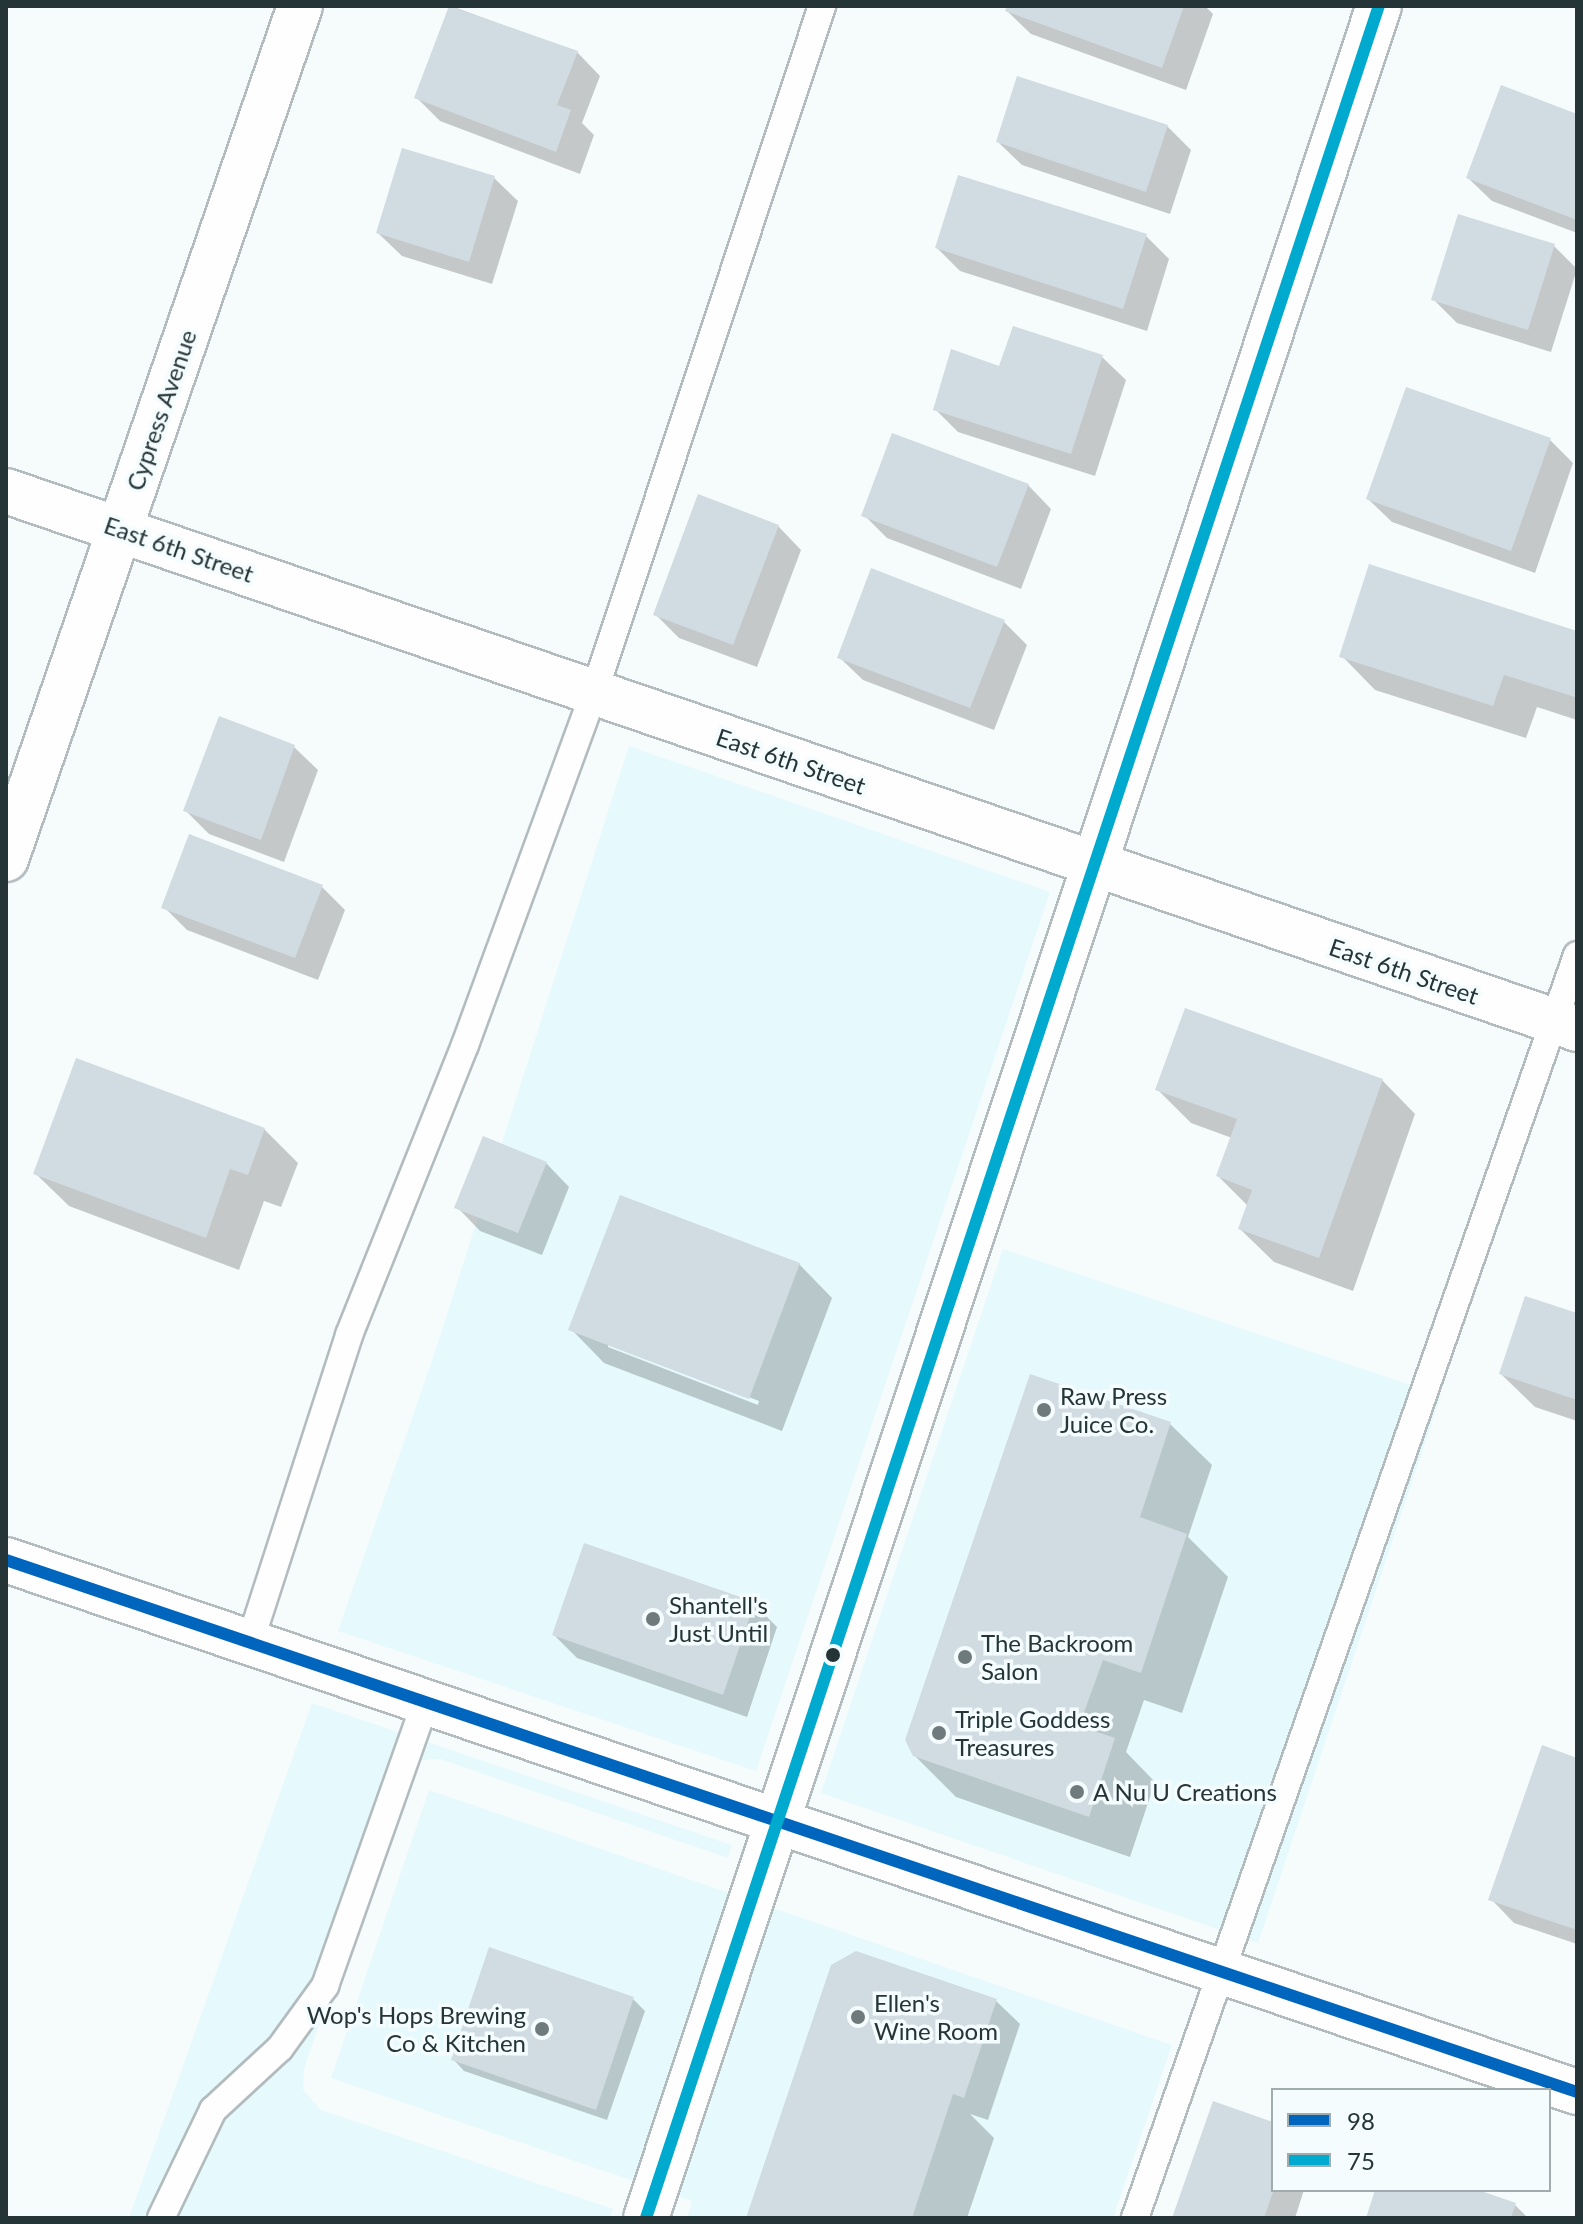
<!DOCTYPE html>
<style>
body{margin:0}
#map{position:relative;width:1583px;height:2224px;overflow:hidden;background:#f6fbfc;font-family:Lato,sans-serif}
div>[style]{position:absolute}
.built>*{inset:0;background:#e6f9fd}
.shadow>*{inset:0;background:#0003}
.building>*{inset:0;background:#d1dbe2}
.roads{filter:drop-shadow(2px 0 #b2bcbe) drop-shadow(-2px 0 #b2bcbe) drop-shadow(0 2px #b2bcbe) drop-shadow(0 -2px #b2bcbe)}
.service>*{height:26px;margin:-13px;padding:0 13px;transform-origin:13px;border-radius:13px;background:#fefeff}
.minor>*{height:44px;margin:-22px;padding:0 22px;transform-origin:22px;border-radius:22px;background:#fefeff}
.secondary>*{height:44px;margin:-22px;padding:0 22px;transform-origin:22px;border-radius:22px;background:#fefeff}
.bus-1>*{height:12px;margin:-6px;padding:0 6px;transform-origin:6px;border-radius:6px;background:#0065bd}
.bus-2>*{height:12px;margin:-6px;padding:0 6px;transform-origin:6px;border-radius:6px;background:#00a9ce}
.dots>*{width:22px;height:22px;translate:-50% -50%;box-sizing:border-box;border:4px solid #f4fcfe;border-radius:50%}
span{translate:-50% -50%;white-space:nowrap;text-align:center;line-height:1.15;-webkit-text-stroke:7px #f4fcfe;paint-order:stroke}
.street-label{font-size:24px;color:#243437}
.poi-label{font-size:24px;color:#243437}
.left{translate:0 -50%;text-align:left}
.right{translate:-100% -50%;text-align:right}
.frame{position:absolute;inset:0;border:8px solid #243437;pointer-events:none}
.legend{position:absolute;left:1271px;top:2088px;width:280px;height:104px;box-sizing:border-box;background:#f4fcfe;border:2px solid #a1acae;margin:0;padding:10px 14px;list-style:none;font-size:24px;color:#243437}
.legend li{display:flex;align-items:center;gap:16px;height:40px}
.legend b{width:40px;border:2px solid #a1acae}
</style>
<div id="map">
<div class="built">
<div style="clip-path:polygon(629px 746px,1050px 892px,756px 1771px,338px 1631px,432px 1361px)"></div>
<div style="clip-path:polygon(1003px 1249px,1441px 1395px,1258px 1943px,821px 1793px)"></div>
<div style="clip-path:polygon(312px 1703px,732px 1845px,728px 1858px,440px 1759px,422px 1760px,402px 1781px,304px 2069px,303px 2090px,321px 2110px,613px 2209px,610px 2218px,129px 2218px)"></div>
<div style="clip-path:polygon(429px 1790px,1172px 2045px,1113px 2218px,687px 2218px,692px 2201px,331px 2078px)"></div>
</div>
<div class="shadow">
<div style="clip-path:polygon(451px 6px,577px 52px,600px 76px,582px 123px,594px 135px,580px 174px,440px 121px,417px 98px)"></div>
<div style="clip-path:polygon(1009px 6px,1205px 6px,1213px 14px,1186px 90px,1031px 34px,1007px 11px)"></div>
<div style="clip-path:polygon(1577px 116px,1577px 233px,1492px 201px,1468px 178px)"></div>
<div style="clip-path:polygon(1167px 126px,1191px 150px,1170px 214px,1022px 165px,998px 142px)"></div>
<div style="clip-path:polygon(494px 178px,518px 201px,492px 284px,402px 256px,378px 233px)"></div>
<div style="clip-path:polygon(1146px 236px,1169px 259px,1147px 331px,960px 271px,937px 248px)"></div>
<div style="clip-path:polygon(1553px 245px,1577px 269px,1551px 352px,1457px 323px,1434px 300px)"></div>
<div style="clip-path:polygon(1102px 357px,1126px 380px,1095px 476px,958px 432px,935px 409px)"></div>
<div style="clip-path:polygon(1550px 440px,1573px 463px,1535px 573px,1392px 522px,1368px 499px)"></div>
<div style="clip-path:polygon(1028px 485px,1051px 509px,1021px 589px,887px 538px,864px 515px)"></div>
<div style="clip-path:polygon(778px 526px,801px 550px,757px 667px,679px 638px,656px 615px)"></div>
<div style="clip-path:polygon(1370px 567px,1577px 633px,1577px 720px,1537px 707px,1526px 738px,1375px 690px,1342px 656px)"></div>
<div style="clip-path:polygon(1004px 622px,1027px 645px,994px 730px,863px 680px,839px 657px)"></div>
<div style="clip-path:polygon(294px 747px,318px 770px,284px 862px,209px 834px,186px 811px)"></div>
<div style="clip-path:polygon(322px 887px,345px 910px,318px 980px,187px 930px,164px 907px)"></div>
<div style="clip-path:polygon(1382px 1080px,1415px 1114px,1353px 1291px,1274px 1262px,1240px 1229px,1248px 1206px,1218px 1176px,1232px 1138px,1191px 1123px,1158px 1090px)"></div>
<div style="clip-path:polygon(264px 1129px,298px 1163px,281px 1207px,264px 1201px,239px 1270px,69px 1206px,35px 1173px)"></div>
<div style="clip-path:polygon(546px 1163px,569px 1187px,542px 1255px,480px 1231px,457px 1207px)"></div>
<div style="clip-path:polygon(evenodd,799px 1264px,832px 1298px,782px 1431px,604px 1363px,571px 1329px,799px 1264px,608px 1343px,759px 1401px,758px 1405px,608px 1347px,608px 1343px)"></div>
<div style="clip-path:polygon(1577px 1316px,1577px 1421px,1535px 1407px,1501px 1374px)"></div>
<div style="clip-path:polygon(1170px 1424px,1212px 1465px,1188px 1537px,1228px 1577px,1182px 1713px,1144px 1700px,1126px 1752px,1155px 1782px,1130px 1857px,956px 1797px,914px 1755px)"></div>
<div style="clip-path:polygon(754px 1604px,777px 1627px,747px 1717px,577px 1658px,554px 1635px)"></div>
<div style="clip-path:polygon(1577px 1760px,1577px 1944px,1514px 1923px,1491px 1899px)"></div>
<div style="clip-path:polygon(633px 1999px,645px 2011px,607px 2120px,464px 2071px,453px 2059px)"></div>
<div style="clip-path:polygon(996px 2001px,1020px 2024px,988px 2120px,970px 2114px,994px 2138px,967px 2218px,749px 2218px)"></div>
<div style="clip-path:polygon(1273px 2124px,1273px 2190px,1304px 2190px,1295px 2218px,1175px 2218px)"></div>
<div style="clip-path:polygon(1377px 2190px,1472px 2190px,1515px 2205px,1528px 2218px,1368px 2218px)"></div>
</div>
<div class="building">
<div style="clip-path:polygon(449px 6px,578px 51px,557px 105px,571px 110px,556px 152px,414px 98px)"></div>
<div style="clip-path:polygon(1007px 6px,1184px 6px,1162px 68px,1005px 11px)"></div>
<div style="clip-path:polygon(1017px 76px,1168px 125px,1146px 192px,996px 142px)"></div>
<div style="clip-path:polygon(1501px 85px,1577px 114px,1577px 220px,1466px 178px)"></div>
<div style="clip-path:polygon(402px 148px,495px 176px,469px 262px,376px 233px)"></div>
<div style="clip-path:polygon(958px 175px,1147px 234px,1123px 309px,935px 248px)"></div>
<div style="clip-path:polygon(1458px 214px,1555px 244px,1528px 330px,1431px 300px)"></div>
<div style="clip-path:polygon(1013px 326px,1103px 355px,1071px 454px,933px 410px,951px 349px,999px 366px)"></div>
<div style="clip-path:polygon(1406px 387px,1551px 438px,1511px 551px,1366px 499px)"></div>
<div style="clip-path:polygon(892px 433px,1029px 484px,997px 567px,861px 516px)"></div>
<div style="clip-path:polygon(698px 494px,779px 525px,733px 645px,653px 615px)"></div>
<div style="clip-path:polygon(1369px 564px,1577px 631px,1575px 697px,1504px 675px,1493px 706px,1339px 657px)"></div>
<div style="clip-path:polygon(871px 568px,1005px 620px,970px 708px,837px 658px)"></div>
<div style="clip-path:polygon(219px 716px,295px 745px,261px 840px,183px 811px)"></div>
<div style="clip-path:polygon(189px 834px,323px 885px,295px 958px,161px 908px)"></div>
<div style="clip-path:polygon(1185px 1008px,1383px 1079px,1319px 1258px,1238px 1229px,1252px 1190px,1216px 1176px,1237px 1119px,1155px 1090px)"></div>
<div style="clip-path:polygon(76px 1058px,265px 1128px,248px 1175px,230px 1169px,206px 1238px,33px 1174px)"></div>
<div style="clip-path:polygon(483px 1136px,547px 1162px,518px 1233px,454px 1208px)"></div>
<div style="clip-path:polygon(620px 1195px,800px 1263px,749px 1399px,568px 1330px)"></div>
<div style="clip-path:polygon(1525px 1296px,1577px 1313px,1577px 1400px,1499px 1374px)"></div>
<div style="clip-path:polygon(1030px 1374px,1171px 1422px,1140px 1517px,1187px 1534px,1141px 1673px,1103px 1660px,1079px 1726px,1115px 1738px,1089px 1817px,913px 1756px,905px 1740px)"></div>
<div style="clip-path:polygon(584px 1543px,755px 1602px,723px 1695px,552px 1635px)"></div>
<div style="clip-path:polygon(1542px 1745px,1577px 1758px,1577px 1930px,1488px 1900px)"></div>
<div style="clip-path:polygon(489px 1947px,634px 1997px,596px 2110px,451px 2060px)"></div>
<div style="clip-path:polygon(856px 1951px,997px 1999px,964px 2098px,953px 2094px,912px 2218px,746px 2218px,831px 1965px)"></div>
<div style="clip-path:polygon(1213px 2101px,1273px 2122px,1273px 2192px,1264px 2218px,1172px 2218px)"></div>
<div style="clip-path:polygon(1375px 2190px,1478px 2190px,1516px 2203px,1511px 2218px,1366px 2218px)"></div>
</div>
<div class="roads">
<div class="service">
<div style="left:250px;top:1642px;width:323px;rotate:-72.1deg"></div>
<div style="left:349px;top:1335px;width:312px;rotate:-68.2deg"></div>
<div style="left:465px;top:1045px;width:375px;rotate:-69.9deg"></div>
<div style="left:594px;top:693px;width:724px;rotate:-71.64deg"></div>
<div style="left:161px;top:2218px;width:120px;rotate:-64.3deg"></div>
<div style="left:213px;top:2110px;width:91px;rotate:-42.8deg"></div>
<div style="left:280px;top:2048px;width:77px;rotate:-54deg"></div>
<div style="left:325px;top:1986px;width:302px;rotate:-70.5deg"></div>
<div style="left:1135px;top:2218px;width:1338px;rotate:-70.71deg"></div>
</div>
<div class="minor">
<div style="left:6px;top:491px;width:1661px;rotate:18.9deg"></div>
<div style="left:6px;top:859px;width:902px;rotate:-70.98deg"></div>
<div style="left:6px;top:1560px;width:1659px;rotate:18.71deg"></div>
</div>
<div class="secondary">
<div style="left:646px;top:2218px;width:2330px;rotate:-71.67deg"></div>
</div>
</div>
<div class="bus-1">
<div style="left:6px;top:1560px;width:1659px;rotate:18.71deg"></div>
</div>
<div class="bus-2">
<div style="left:646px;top:2218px;width:2330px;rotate:-71.67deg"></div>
</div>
<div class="dots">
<div style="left:1044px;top:1410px;background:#6e7a7c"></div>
<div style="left:653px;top:1619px;background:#6e7a7c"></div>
<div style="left:833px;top:1655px;background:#243437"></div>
<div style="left:965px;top:1657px;background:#6e7a7c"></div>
<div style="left:939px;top:1733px;background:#6e7a7c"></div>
<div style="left:1077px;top:1792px;background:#6e7a7c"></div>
<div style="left:858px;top:2017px;background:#6e7a7c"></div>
<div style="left:542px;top:2029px;background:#6e7a7c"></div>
</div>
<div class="street-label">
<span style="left:161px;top:410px;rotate:-71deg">Cypress Avenue</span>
<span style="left:179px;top:549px;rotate:19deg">East 6th Street</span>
<span style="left:791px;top:761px;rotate:19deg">East 6th Street</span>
<span style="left:1404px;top:971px;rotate:19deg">East 6th Street</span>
</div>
<div class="poi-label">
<span class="left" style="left:1060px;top:1410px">Raw Press<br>Juice Co.</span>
<span class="left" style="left:669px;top:1619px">Shantell's<br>Just Until</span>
<span class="left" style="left:981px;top:1657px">The Backroom<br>Salon</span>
<span class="left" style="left:955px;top:1733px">Triple Goddess<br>Treasures</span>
<span class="left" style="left:1093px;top:1792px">A Nu U Creations</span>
<span class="left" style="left:874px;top:2017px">Ellen's<br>Wine Room</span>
<span class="right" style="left:526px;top:2029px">Wop's Hops Brewing<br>Co &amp; Kitchen</span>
</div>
<div class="frame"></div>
<ul class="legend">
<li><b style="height:10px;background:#0065bd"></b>98</li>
<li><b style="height:10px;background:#00a9ce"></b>75</li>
</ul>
</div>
